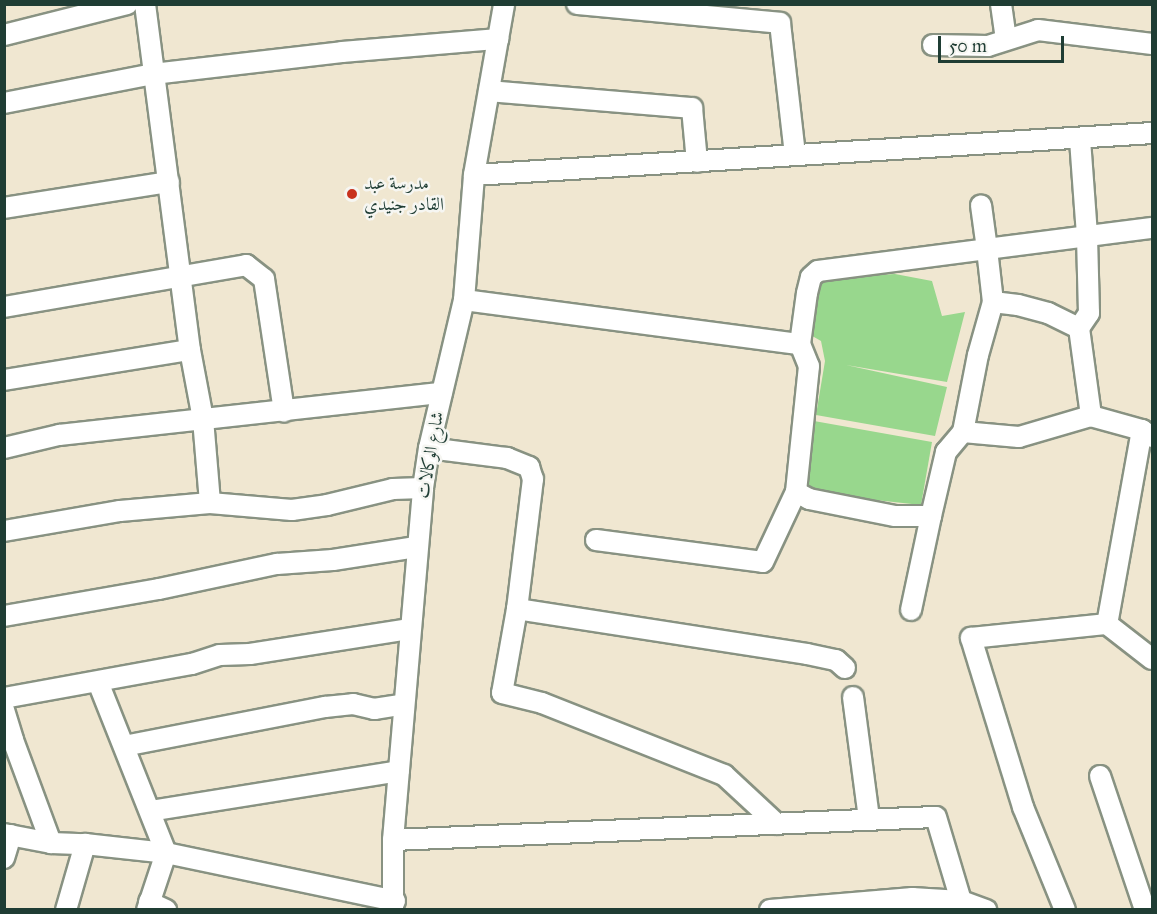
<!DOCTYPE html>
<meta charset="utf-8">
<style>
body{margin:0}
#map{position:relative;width:1157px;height:914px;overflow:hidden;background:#f0e7d1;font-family:"IM FELL Great Primer",Amiri,serif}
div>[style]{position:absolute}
.green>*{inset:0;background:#98d78d}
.roads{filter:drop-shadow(2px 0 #889282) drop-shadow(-2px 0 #889282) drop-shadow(0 2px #889282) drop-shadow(0 -2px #889282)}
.minor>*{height:20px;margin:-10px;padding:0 10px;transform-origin:10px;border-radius:10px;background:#fff}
.dots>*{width:16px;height:16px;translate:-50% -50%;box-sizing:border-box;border:3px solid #f6f6f2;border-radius:50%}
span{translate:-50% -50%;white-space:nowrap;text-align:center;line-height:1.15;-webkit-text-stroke:5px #f6f6f2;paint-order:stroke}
.poi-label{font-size:18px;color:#1f3d34}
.left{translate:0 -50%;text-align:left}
.street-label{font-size:18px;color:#1f3d34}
.frame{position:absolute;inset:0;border:6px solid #1f3d34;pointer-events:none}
.scale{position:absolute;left:938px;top:36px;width:126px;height:27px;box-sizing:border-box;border:3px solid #1f3d34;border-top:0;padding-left:8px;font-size:18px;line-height:21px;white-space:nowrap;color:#1f3d34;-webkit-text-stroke:4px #f6f6f2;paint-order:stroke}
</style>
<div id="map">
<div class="green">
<div style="clip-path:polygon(895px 274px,932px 281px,942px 316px,965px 312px,947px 382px,846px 365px,947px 387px,935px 436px,816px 415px,825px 361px,821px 341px,807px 333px,816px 283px,824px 278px)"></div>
<div style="clip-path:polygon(814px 421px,932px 442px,921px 505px,812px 493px,806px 479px)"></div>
</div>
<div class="roads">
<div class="minor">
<div style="left:145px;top:4px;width:349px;rotate:82.6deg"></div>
<div style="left:190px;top:350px;width:70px;rotate:79.3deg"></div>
<div style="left:203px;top:419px;width:84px;rotate:85.2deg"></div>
<div style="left:577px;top:4px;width:204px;rotate:5.3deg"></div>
<div style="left:780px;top:23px;width:132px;rotate:83.5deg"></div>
<div style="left:1001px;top:4px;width:36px;rotate:82deg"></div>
<div style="left:4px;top:35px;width:127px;rotate:-14.1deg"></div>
<div style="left:933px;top:45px;width:55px;rotate:1deg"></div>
<div style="left:988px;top:46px;width:52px;rotate:-17.7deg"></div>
<div style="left:1038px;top:30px;width:115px;rotate:7deg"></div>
<div style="left:489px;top:91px;width:204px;rotate:4.8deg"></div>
<div style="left:692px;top:108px;width:54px;rotate:84.7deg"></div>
<div style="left:4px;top:103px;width:152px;rotate:-11deg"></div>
<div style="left:153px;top:74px;width:190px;rotate:-6.6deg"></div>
<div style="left:342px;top:52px;width:157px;rotate:-4.8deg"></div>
<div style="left:474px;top:175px;width:679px;rotate:-3.54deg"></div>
<div style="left:4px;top:208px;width:167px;rotate:-9deg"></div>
<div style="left:464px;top:300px;width:339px;rotate:7.5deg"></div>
<div style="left:800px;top:344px;width:24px;rotate:68deg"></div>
<div style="left:809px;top:366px;width:127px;rotate:95.9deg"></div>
<div style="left:796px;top:492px;width:15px;rotate:28deg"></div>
<div style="left:809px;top:499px;width:88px;rotate:11.2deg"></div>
<div style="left:895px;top:516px;width:36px"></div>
<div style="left:931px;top:516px;width:66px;rotate:-76.8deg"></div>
<div style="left:946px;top:452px;width:26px;rotate:-50deg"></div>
<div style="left:963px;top:432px;width:56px;rotate:5.1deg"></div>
<div style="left:1019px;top:437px;width:75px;rotate:-16.3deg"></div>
<div style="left:1091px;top:416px;width:53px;rotate:15.4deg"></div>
<div style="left:1142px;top:430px;width:12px;rotate:35deg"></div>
<div style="left:993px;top:302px;width:25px;rotate:7deg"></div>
<div style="left:1018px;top:305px;width:31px;rotate:15deg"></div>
<div style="left:1048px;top:313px;width:34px;rotate:26deg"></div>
<div style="left:1079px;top:328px;width:89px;rotate:82.2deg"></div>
<div style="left:4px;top:307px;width:246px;rotate:-9.8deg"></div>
<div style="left:246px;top:265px;width:23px;rotate:38deg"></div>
<div style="left:264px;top:279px;width:134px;rotate:81.4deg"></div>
<div style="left:1079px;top:328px;width:18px;rotate:-56deg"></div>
<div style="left:1089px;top:313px;width:78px;rotate:-91.5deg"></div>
<div style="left:1087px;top:235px;width:96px;rotate:-94.2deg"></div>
<div style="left:800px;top:344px;width:51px;rotate:-82.2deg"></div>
<div style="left:807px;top:293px;width:16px;rotate:-76deg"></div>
<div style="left:811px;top:277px;width:9px;rotate:-41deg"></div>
<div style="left:818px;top:271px;width:170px;rotate:-7.4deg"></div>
<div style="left:987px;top:249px;width:44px;rotate:-97.8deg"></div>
<div style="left:4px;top:380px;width:188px;rotate:-9.2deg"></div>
<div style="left:1142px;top:430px;width:197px;rotate:100.2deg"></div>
<div style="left:1107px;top:624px;width:57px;rotate:37.9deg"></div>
<div style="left:963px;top:432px;width:78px;rotate:-79deg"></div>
<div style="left:978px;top:355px;width:55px;rotate:-74.2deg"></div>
<div style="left:993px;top:302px;width:53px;rotate:-96.5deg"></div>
<div style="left:987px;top:249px;width:166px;rotate:-7.3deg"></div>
<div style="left:4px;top:448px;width:57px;rotate:-13.3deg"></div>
<div style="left:59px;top:435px;width:385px;rotate:-6.3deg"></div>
<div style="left:429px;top:448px;width:79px;rotate:7.3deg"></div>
<div style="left:507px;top:458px;width:24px;rotate:22deg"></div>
<div style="left:529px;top:467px;width:13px;rotate:72deg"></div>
<div style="left:533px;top:479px;width:131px;rotate:97deg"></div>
<div style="left:517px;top:609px;width:293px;rotate:8.8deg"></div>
<div style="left:807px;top:654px;width:30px;rotate:12deg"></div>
<div style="left:836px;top:660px;width:12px;rotate:42deg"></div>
<div style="left:4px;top:531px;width:118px;rotate:-9.8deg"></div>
<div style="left:120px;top:511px;width:90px;rotate:-5.1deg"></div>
<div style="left:210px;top:503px;width:82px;rotate:4.9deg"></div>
<div style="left:292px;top:510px;width:35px;rotate:-8deg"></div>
<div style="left:327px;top:505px;width:68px;rotate:-13.6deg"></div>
<div style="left:393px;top:489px;width:30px;rotate:-2deg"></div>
<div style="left:596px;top:540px;width:168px;rotate:7.5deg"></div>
<div style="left:763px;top:562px;width:77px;rotate:-64.8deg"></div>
<div style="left:517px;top:609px;width:85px;rotate:100.1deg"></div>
<div style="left:502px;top:693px;width:41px;rotate:14deg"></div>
<div style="left:542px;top:703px;width:196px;rotate:21.6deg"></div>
<div style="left:724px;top:775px;width:72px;rotate:42.8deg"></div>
<div style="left:911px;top:610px;width:96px;rotate:-78deg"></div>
<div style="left:4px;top:616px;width:157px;rotate:-9.9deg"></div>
<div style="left:159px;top:589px;width:121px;rotate:-12deg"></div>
<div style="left:277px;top:564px;width:56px;rotate:-4.1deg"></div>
<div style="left:333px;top:560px;width:84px;rotate:-8.9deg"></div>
<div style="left:98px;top:682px;width:184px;rotate:68.3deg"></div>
<div style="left:166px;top:853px;width:60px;rotate:108.4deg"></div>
<div style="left:853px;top:697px;width:123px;rotate:82.5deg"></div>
<div style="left:4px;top:698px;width:191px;rotate:-10.3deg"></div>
<div style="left:192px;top:664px;width:29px;rotate:-18deg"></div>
<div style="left:220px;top:655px;width:30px;rotate:-2deg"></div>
<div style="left:250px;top:654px;width:162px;rotate:-8.9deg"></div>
<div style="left:4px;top:710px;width:31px;rotate:73deg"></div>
<div style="left:13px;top:740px;width:110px;rotate:69.7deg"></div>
<div style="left:124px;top:746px;width:205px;rotate:-11deg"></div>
<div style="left:325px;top:707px;width:28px;rotate:-6deg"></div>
<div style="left:353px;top:704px;width:22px;rotate:13deg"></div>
<div style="left:374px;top:709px;width:30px;rotate:-9deg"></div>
<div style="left:1100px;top:776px;width:141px;rotate:71.4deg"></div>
<div style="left:150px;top:811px;width:252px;rotate:-9.1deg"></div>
<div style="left:4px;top:834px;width:48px;rotate:10.8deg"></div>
<div style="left:51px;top:843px;width:34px;rotate:2deg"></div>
<div style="left:85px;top:844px;width:81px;rotate:6.3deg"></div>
<div style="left:166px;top:853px;width:234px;rotate:11.8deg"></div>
<div style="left:393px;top:840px;width:543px;rotate:-2.43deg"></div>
<div style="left:936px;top:817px;width:88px;rotate:73.4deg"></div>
<div style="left:4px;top:858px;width:24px;rotate:-73deg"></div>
<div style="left:149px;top:902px;width:19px;rotate:25deg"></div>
<div style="left:66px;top:910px;width:69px;rotate:-73.9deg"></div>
<div style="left:393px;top:910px;width:70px;rotate:-90deg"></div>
<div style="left:393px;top:840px;width:353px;rotate:-85.1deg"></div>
<div style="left:423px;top:488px;width:40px;rotate:-81.5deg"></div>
<div style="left:429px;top:448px;width:152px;rotate:-76.7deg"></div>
<div style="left:464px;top:300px;width:125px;rotate:-85.4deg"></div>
<div style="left:474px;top:175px;width:174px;rotate:-80deg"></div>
<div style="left:770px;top:910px;width:143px;rotate:-4.8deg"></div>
<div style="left:912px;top:898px;width:49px;rotate:3.5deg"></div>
<div style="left:961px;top:901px;width:27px;rotate:20deg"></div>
<div style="left:1065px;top:910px;width:111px;rotate:-112.2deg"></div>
<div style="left:1023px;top:807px;width:177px;rotate:-107.1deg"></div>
<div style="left:971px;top:638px;width:137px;rotate:-5.9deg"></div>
</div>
</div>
<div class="dots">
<div style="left:352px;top:194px;background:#c8321e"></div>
</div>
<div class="poi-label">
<span class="left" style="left:364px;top:194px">مدرسة عبد<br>القادر جنيدي</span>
</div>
<div class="street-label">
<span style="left:430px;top:455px;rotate:-80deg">شارع الوكالات</span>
</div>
<div class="frame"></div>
<div class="scale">50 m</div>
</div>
